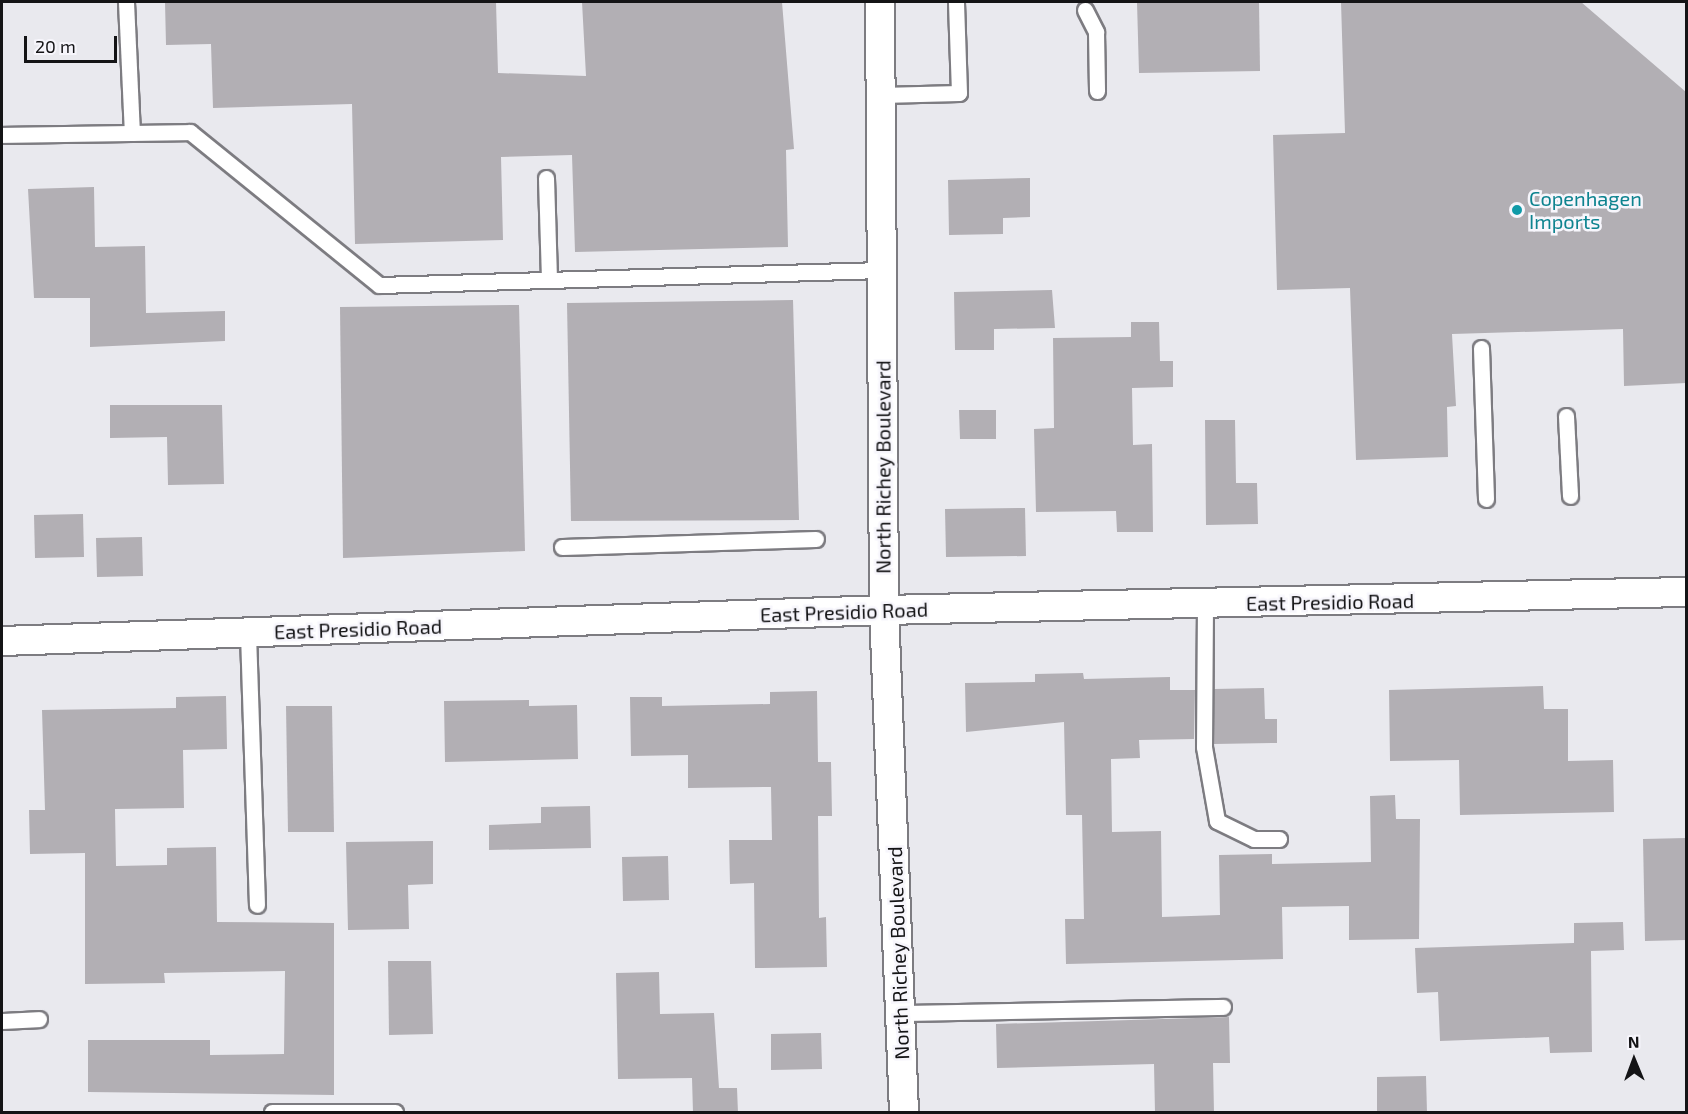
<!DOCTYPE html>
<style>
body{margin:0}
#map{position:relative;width:1688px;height:1114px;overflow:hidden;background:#e9e9ee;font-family:"Exo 2",sans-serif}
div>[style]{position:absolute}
.building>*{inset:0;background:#b2afb4}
.roads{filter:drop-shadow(2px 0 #7d7c81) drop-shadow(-2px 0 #7d7c81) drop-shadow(0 2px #7d7c81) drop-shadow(0 -2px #7d7c81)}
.lane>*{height:15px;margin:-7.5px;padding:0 7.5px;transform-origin:7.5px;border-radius:7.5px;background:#fff}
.street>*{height:28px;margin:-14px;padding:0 14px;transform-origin:14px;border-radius:14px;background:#fff}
.dots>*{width:16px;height:16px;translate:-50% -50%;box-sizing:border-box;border:3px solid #f7f6fc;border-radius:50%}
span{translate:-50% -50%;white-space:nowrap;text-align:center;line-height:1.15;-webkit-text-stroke:5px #f7f6fc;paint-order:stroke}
.culture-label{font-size:20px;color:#0d838f}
.left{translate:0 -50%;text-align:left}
.street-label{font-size:20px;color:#141416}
.frame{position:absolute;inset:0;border:3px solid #141416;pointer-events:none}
.north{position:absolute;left:1604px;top:1030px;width:60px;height:60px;-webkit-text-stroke:4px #f7f6fc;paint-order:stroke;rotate:359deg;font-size:16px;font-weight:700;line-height:24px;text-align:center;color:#141416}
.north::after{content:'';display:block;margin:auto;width:21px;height:27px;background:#141416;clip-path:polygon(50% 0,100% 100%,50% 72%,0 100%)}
.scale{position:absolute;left:24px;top:36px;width:93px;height:27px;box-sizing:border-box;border:3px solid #141416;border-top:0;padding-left:8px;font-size:18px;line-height:21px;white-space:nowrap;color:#141416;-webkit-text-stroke:4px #f7f6fc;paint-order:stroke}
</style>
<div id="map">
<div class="building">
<div style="clip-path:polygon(165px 2px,496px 2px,498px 73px,586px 76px,582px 2px,782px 2px,794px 149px,786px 150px,788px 247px,575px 252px,572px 155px,501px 157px,503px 240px,355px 244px,352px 104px,213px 108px,211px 44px,166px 45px)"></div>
<div style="clip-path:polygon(1137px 2px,1259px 2px,1260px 71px,1139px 73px)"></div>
<div style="clip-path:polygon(1341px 2px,1581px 2px,1686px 92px,1686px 383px,1624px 386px,1623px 329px,1452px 334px,1456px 406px,1447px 407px,1448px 457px,1356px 460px,1350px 288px,1277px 290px,1273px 135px,1345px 133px)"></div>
<div style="clip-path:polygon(1030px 178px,1030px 217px,1003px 218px,1003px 234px,949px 235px,948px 180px)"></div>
<div style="clip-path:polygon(94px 187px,95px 247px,145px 246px,146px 313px,225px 311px,225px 341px,90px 347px,90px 298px,34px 298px,28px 189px)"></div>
<div style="clip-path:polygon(1052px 290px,1055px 328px,994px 329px,994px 350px,955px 350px,954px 292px)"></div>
<div style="clip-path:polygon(793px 300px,799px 520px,571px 521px,567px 303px)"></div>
<div style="clip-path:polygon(519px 305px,525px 551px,343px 558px,340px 307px)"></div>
<div style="clip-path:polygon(1131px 322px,1159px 322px,1160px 361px,1173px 361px,1173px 387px,1132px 388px,1133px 445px,1152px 444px,1153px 532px,1117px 532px,1116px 511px,1036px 512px,1034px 429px,1054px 428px,1053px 338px,1131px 337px)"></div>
<div style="clip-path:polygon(110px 405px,222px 405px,224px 484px,168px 485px,167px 437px,110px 438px)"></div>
<div style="clip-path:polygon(959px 410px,996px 410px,996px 439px,960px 439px)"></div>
<div style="clip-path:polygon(1205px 420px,1235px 420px,1236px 483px,1257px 483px,1258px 524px,1206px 525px)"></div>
<div style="clip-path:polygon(1025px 508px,1026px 556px,946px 557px,945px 509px)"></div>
<div style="clip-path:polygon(83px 514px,84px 557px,35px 558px,34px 515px)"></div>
<div style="clip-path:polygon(142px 537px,143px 576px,97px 577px,96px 538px)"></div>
<div style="clip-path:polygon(1083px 673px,1084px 679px,1170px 677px,1170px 690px,1195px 690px,1194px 739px,1139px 740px,1140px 758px,1111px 759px,1112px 832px,1161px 831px,1162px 917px,1220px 915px,1219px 855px,1272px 854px,1272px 864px,1371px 862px,1370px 796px,1395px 795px,1396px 819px,1420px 819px,1419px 939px,1349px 940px,1349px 906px,1282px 907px,1283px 959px,1066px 964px,1065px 919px,1084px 919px,1082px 815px,1066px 815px,1064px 722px,966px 732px,965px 683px,1035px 682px,1035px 674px)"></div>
<div style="clip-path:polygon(1543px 686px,1544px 709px,1568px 709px,1568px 761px,1613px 760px,1614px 812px,1460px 815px,1459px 760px,1390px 761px,1389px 690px)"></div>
<div style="clip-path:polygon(1264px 688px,1265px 719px,1277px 719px,1277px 743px,1214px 744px,1214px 689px)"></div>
<div style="clip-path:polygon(817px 691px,818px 762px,831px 762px,832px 816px,818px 816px,819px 918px,826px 917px,827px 967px,755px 968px,754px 883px,730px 884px,729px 840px,772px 840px,771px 787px,688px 788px,688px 755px,631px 756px,630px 697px,662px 697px,662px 706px,770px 704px,770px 692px)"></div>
<div style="clip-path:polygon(226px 696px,227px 749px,183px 750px,184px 808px,115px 809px,116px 866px,167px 865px,167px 848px,216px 847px,217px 922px,334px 923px,334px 1095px,88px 1092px,88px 1040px,210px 1040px,210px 1055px,284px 1054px,285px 971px,164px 973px,165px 983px,85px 984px,85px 853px,30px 854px,29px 810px,45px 810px,42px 710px,176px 708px,176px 697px)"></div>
<div style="clip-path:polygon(529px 700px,529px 706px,577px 705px,578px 759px,445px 762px,444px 701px)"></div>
<div style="clip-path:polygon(286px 706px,332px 706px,334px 832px,288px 832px)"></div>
<div style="clip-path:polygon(590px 806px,591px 848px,489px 850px,489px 825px,541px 823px,541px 807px)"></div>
<div style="clip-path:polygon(1686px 838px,1686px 940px,1645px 941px,1643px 839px)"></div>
<div style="clip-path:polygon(433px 841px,433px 884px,408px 885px,409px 929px,348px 930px,346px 842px)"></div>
<div style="clip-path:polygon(668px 856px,669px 900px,623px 901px,622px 857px)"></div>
<div style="clip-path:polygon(1623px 922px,1624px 950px,1591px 951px,1592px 1052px,1550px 1053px,1549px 1037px,1440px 1041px,1438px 992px,1417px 993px,1415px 948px,1574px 943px,1574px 923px)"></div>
<div style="clip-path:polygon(388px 961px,431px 961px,433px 1034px,389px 1035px)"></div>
<div style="clip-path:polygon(659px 972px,660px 1014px,714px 1013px,719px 1088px,737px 1088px,738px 1113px,693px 1113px,692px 1078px,618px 1079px,616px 973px)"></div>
<div style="clip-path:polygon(1229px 1017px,1230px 1063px,1213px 1063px,1214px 1113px,1155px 1113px,1154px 1064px,997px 1068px,996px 1024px)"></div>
<div style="clip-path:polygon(821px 1033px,822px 1069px,771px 1070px,771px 1034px)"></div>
<div style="clip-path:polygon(1426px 1076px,1427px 1113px,1377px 1113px,1377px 1077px)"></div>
</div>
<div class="roads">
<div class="lane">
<div style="left:126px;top:2px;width:131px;rotate:87.4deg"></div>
<div style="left:1085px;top:10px;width:25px;rotate:63deg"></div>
<div style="left:1096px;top:32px;width:59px;rotate:89deg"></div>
<div style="left:881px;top:95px;width:78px;rotate:-1.5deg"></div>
<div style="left:959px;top:93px;width:91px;rotate:-91.9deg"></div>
<div style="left:2px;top:135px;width:188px;rotate:-0.9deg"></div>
<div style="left:190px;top:132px;width:243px;rotate:39deg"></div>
<div style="left:379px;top:285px;width:503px;rotate:-1.71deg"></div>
<div style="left:546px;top:178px;width:101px;rotate:88.3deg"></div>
<div style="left:1481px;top:348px;width:151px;rotate:88.1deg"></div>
<div style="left:1566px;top:416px;width:80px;rotate:87.1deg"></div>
<div style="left:562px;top:547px;width:254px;rotate:-1.8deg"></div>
<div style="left:1205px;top:605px;width:142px;rotate:90.4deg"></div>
<div style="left:1204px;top:747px;width:75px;rotate:80deg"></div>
<div style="left:1217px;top:821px;width:41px;rotate:25.9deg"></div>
<div style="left:1254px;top:839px;width:25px"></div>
<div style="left:248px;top:634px;width:271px;rotate:88.1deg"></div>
<div style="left:900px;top:1013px;width:323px;rotate:-1.1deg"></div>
<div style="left:2px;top:1021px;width:37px;rotate:-3deg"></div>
<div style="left:272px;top:1112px;width:123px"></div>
</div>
<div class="street">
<div style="left:880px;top:2px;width:608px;rotate:89.62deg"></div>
<div style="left:884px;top:610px;width:502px;rotate:87.72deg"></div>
<div style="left:2px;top:641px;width:883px;rotate:-2.01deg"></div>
<div style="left:884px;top:610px;width:802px;rotate:-1.29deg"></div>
</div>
</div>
<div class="dots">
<div style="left:1517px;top:210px;background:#0f9aa8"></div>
</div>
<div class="culture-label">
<span class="left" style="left:1529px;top:210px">Copenhagen<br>Imports</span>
</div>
<div class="street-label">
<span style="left:883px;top:467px;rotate:-90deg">North Richey Boulevard</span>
<span style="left:1330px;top:602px;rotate:-1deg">East Presidio Road</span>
<span style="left:844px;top:612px;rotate:-2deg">East Presidio Road</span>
<span style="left:358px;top:629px;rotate:-2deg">East Presidio Road</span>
<span style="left:898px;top:953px;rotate:-92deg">North Richey Boulevard</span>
</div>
<div class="frame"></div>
<div class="north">N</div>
<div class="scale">20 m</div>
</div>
